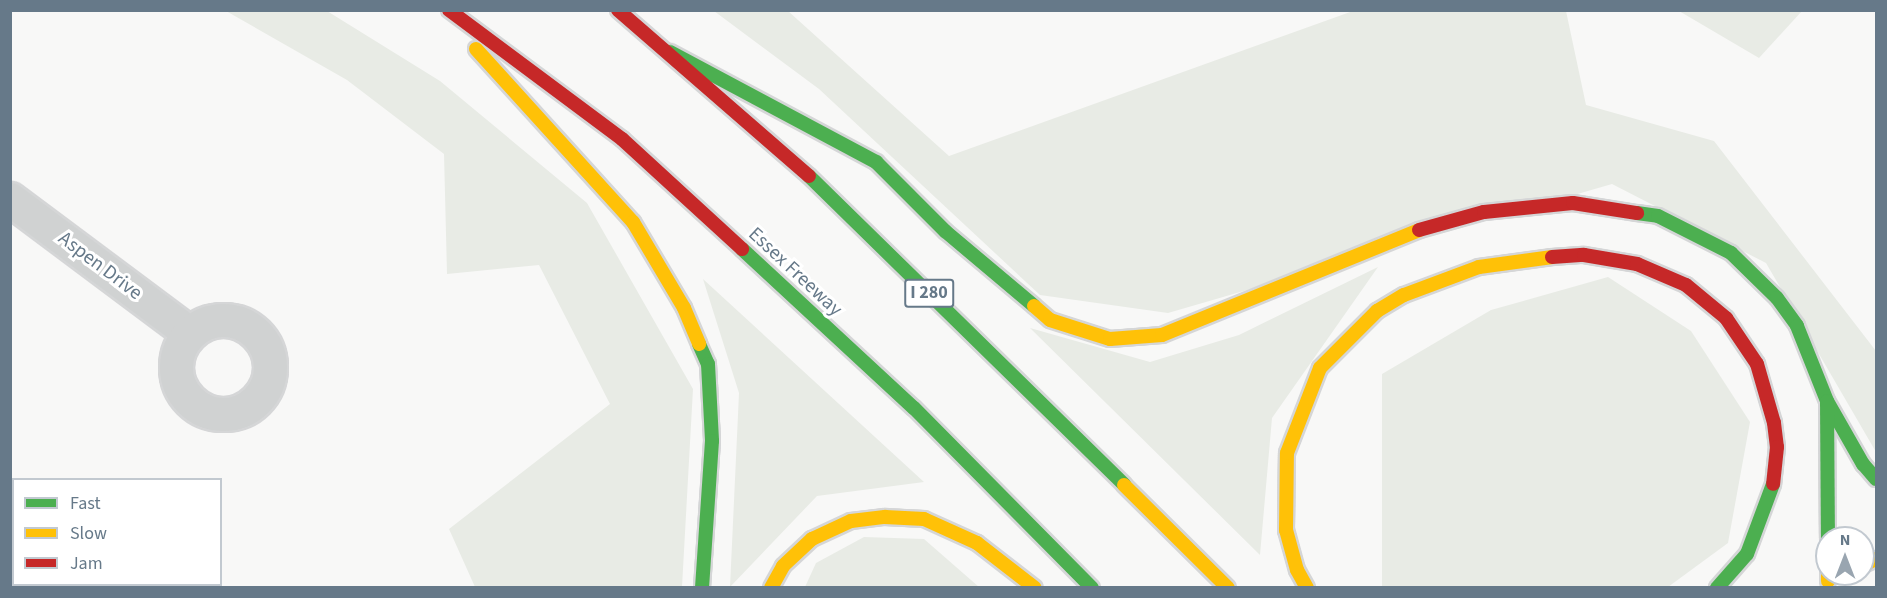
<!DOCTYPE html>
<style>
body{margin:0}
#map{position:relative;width:1887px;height:598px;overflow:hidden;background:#f8f8f7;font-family:"Source Sans 3",sans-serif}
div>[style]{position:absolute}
.green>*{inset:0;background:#e8ebe5}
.roads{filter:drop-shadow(2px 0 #d5d6d7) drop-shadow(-2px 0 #d5d6d7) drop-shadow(0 2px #d5d6d7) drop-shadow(0 -2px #d5d6d7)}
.street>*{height:33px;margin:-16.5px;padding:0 16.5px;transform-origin:16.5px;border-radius:16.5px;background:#d0d2d2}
.street>.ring{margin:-16.5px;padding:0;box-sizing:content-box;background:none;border:33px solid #d0d2d2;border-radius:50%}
.fast>*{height:14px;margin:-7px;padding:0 7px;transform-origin:7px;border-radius:7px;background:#4caf50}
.slow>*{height:14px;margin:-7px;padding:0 7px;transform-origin:7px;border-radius:7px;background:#ffc107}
.jam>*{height:14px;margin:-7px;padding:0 7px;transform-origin:7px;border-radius:7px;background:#c62828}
span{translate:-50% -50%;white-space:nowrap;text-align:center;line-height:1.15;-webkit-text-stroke:6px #fff;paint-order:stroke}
.shield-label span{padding:2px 4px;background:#fff;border:2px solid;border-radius:4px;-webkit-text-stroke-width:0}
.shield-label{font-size:18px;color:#667989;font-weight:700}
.street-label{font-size:20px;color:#667989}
.frame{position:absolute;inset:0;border:12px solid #667989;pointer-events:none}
.legend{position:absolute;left:12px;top:478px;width:210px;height:108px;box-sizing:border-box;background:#fff;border:2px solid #c2c9d0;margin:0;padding:8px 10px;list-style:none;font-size:18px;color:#667989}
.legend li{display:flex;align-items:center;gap:12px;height:30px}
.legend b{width:30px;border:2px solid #c2c9d0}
.north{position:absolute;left:1815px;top:526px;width:60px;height:60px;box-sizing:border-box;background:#fff;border:2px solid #c2c9d0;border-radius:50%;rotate:0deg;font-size:16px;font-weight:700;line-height:24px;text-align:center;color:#667989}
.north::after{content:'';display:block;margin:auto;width:21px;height:27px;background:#99a5b0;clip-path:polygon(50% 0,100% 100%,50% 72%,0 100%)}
</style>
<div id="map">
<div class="green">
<div style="clip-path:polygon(226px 11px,327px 11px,440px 81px,587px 203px,693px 389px,682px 587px,475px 587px,449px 529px,610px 404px,539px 265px,447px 274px,444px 154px,347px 80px)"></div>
<div style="clip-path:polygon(714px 11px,788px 11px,949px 156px,1353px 11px,1566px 11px,1586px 105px,1714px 141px,1876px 351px,1876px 452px,1766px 263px,1612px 184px,1168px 313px,1040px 295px,819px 89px)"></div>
<div style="clip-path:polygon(1679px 11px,1802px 10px,1802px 11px,1759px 58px)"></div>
<div style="clip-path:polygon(1378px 267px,1272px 418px,1260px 555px,1030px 328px,1150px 362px,1239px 335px)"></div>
<div style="clip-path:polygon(1608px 277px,1691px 331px,1750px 422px,1728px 543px,1668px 587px,1382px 587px,1382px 374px,1491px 310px)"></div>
<div style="clip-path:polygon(703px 279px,924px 482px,817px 496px,730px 587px,739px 393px)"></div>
<div style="clip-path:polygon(864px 537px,924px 539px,979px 587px,805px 587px,816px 563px)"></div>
<div style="clip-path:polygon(11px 547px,14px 584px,86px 587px,11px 587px)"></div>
</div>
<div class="roads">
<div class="street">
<div style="left:10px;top:199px;width:224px;rotate:36.8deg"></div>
<div class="ring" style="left:176px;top:320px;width:61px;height:61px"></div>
</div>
<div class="fast">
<div style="left:670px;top:52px;width:234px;rotate:28.1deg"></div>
<div style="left:876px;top:162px;width:98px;rotate:45deg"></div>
<div style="left:945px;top:231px;width:116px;rotate:40.1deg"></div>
<div style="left:809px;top:176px;width:441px;rotate:44.4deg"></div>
<div style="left:1637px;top:213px;width:21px;rotate:8deg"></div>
<div style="left:1658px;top:216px;width:82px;rotate:26.9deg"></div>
<div style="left:1731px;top:253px;width:64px;rotate:44.4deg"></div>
<div style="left:1777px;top:298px;width:34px;rotate:54deg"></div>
<div style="left:1797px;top:326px;width:81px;rotate:68.2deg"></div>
<div style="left:1827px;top:401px;width:73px;rotate:60.3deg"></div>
<div style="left:1863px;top:464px;width:20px;rotate:49deg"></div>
<div style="left:742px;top:249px;width:234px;rotate:42.8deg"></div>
<div style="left:914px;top:408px;width:253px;rotate:45.3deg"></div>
<div style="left:699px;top:344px;width:22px;rotate:66deg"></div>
<div style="left:708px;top:364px;width:77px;rotate:87deg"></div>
<div style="left:712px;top:441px;width:147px;rotate:93.9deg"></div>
<div style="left:1827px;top:402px;width:136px;rotate:89.6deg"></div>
<div style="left:1717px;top:588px;width:45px;rotate:-48.6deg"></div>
<div style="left:1747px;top:554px;width:75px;rotate:-69.6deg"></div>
</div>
<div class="slow">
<div style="left:476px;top:49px;width:234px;rotate:47.8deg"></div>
<div style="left:633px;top:222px;width:100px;rotate:59.3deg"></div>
<div style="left:684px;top:308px;width:39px;rotate:67deg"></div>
<div style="left:1034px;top:306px;width:21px;rotate:41deg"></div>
<div style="left:1050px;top:320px;width:63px;rotate:17.6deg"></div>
<div style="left:1110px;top:339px;width:52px;rotate:-4.4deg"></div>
<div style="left:1162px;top:335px;width:278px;rotate:-22.2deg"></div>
<div style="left:1124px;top:485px;width:146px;rotate:44.7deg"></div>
<div style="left:1863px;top:565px;width:14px;rotate:-25deg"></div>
<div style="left:1828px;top:574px;width:7px;rotate:90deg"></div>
<div style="left:771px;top:588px;width:25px;rotate:-61deg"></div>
<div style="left:783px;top:566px;width:40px;rotate:-43deg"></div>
<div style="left:812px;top:539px;width:43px;rotate:-24.8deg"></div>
<div style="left:851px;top:521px;width:34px;rotate:-7deg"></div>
<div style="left:885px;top:517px;width:39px;rotate:3deg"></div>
<div style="left:924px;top:519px;width:58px;rotate:24.4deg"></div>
<div style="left:977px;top:543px;width:73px;rotate:37.8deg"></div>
<div style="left:1307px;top:588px;width:21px;rotate:-119deg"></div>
<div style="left:1297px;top:570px;width:41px;rotate:-105.4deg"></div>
<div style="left:1286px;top:530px;width:77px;rotate:-89.3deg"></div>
<div style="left:1287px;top:453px;width:91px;rotate:-68.8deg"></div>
<div style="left:1320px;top:368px;width:81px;rotate:-45deg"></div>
<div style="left:1377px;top:311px;width:31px;rotate:-31deg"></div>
<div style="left:1404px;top:295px;width:80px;rotate:-20.5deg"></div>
<div style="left:1479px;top:267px;width:74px;rotate:-7.8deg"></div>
</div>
<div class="jam">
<div style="left:449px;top:10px;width:216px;rotate:36.7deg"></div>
<div style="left:622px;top:139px;width:163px;rotate:42.5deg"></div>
<div style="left:618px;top:10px;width:253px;rotate:41deg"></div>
<div style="left:1419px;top:230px;width:67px;rotate:-15.5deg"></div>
<div style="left:1484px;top:212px;width:89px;rotate:-5.8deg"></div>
<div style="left:1573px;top:203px;width:65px;rotate:8.9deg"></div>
<div style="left:1552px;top:257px;width:32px;rotate:-4deg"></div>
<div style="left:1584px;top:255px;width:54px;rotate:9.6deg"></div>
<div style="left:1637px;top:264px;width:53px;rotate:23.2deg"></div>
<div style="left:1686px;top:285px;width:52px;rotate:39.5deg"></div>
<div style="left:1726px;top:318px;width:55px;rotate:56deg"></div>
<div style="left:1757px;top:364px;width:61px;rotate:73.9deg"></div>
<div style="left:1774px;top:423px;width:24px;rotate:83deg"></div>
<div style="left:1777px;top:447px;width:37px;rotate:96deg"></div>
</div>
</div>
<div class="shield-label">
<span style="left:929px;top:293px">I 280</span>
</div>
<div class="street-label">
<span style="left:100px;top:266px;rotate:37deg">Aspen Drive</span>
<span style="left:795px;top:272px;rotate:43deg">Essex Freeway</span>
</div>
<div class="frame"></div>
<ul class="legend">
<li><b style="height:8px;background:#4caf50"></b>Fast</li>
<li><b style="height:8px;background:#ffc107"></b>Slow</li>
<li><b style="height:8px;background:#c62828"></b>Jam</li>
</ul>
<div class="north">N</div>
</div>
